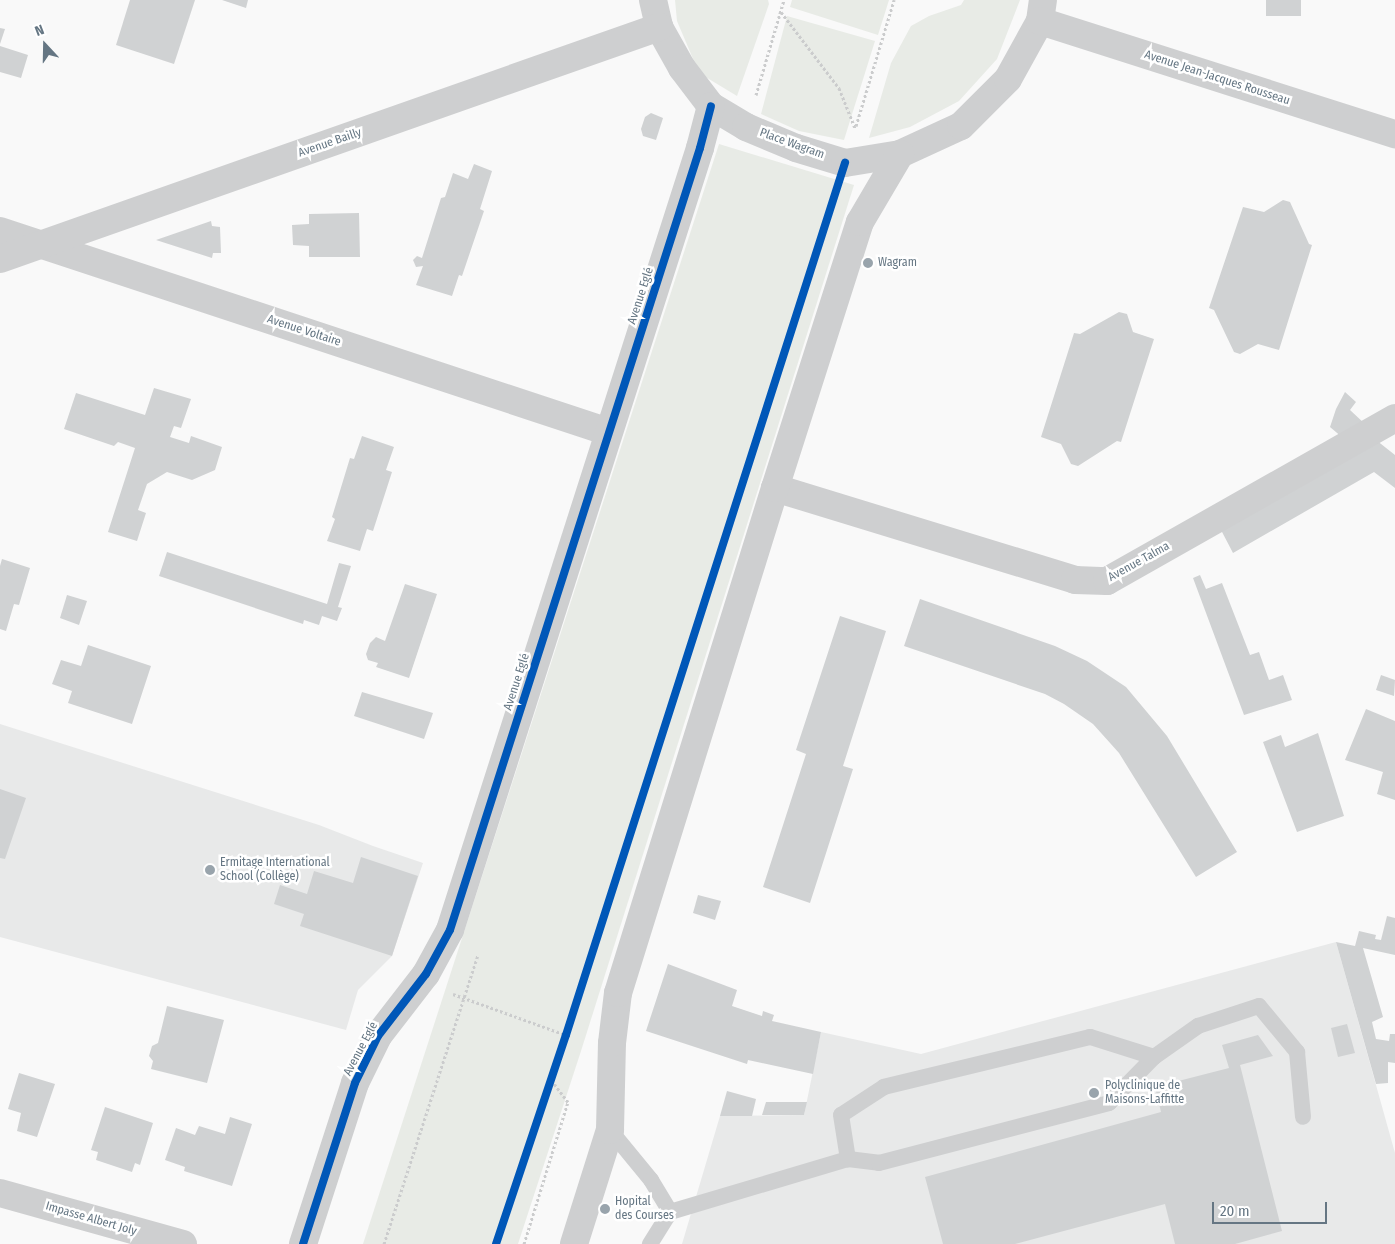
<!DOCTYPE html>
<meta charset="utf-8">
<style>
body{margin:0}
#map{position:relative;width:1395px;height:1244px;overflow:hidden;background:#f9f9f9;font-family:"Fira Sans Condensed",sans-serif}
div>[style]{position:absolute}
.built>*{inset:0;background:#e8e9e9}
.green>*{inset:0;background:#e8ebe6}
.building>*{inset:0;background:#d0d2d3}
.path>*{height:3px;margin-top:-1.5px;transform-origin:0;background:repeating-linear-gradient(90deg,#cbcccd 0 2.5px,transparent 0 5px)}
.service>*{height:16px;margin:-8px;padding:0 8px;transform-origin:8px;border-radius:8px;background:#cecfd0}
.minor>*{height:28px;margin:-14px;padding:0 14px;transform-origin:14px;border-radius:14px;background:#cecfd0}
.cycleway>*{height:8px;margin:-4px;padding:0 4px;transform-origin:4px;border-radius:4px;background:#0057b8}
.dots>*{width:14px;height:14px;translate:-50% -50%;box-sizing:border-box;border:2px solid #fff;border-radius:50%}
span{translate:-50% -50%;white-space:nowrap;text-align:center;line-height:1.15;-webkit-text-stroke:5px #fff;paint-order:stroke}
.street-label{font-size:12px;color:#657683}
.poi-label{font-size:12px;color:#657683}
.left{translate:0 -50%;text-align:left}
.north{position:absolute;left:20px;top:20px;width:50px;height:50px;-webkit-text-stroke:4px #fff;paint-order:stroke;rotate:339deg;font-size:14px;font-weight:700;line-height:20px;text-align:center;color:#657683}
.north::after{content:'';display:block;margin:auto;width:18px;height:22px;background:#657683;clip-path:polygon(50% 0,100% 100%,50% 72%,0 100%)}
.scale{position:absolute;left:1212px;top:1202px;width:115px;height:22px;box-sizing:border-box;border:2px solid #657683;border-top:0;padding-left:6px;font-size:15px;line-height:18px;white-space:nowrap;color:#657683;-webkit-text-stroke:4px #fff;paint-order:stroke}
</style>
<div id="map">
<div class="built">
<div style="clip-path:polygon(0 724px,319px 825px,373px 846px,423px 863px,392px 956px,358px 990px,346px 1030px,0 937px)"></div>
<div style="clip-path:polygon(1336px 942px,1395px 1153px,1395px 1244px,682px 1244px,720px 1116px,804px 1115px,821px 1032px,921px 1054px)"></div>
</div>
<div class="green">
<div style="clip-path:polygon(675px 0,768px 0,769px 4px,737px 96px,699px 73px,677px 21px)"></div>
<div style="clip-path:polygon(792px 0,889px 0,878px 35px,790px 7px)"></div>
<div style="clip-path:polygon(964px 0,1020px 0,997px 59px,959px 101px,910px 127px,869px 138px,891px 63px,911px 26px,929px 16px,961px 5px)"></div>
<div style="clip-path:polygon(787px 16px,875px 41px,844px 140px,799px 131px,761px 114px)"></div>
<div style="clip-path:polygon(719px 144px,854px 185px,581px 1051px,518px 1244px,363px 1244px)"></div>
</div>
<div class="building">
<div style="clip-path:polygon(130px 0,195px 0,174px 64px,116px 45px)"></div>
<div style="clip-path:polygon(222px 0,248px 0,246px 8px)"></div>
<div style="clip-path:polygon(1266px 0,1301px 0,1301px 16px,1266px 16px)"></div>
<div style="clip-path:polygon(0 28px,5px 29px,0 44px)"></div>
<div style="clip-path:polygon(0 46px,28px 55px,21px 78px,0 72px)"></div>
<div style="clip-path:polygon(651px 113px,663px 118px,656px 140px,643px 136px,641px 129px,645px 117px)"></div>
<div style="clip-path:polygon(474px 164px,492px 171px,480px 209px,484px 211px,462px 276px,459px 275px,452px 296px,416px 285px,423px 266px,416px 267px,413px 260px,417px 256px,422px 258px,441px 198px,445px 197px,453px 173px,468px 179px)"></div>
<div style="clip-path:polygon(1283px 200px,1290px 202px,1309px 244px,1312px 245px,1279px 350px,1258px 344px,1240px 354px,1234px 352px,1214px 310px,1209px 308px,1243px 207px,1264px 212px)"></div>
<div style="clip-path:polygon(359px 213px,360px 257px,309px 257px,309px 246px,293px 245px,292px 225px,309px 224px,309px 214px)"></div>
<div style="clip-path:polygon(211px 221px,212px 226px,220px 227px,221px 253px,213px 253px,212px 258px,156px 240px)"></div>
<div style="clip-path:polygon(1119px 312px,1127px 314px,1133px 332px,1154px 339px,1121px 442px,1117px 441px,1078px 466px,1071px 464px,1061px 444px,1041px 437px,1074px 333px,1080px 334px)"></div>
<div style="clip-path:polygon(154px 388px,191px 399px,181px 428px,174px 426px,170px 437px,189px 443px,191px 436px,222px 447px,215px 470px,192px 480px,167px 472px,147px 484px,138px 510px,146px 513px,137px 541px,108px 532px,135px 448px,118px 442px,114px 446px,64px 429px,76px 393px,145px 415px)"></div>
<div style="clip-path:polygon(1345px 392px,1356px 402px,1350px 410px,1365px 424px,1343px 438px,1330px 427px,1336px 409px)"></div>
<div style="clip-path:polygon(362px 436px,394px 447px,386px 470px,392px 472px,373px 531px,367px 529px,360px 551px,327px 541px,335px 519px,332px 517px,350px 458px,354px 459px)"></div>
<div style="clip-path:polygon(1376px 440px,1395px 455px,1395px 488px,1374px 472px,1233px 553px,1221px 530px)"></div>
<div style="clip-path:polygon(167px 552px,327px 604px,339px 563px,351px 566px,338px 607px,342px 608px,337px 621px,322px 616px,319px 625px,304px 620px,303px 624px,159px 576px)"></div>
<div style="clip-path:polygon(2px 559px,30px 568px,19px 605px,14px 604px,6px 631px,0 629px,0 566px)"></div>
<div style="clip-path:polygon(1200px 575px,1206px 589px,1222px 583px,1250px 655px,1259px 652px,1269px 680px,1283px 675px,1292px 700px,1244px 715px,1193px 578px)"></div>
<div style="clip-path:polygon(405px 584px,437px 594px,409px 678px,376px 667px,378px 663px,368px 660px,366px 654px,370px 643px,376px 637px,385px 641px)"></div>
<div style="clip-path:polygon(67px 595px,87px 601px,79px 625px,60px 618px)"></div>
<div style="clip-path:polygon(920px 599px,1055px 646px,1087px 661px,1126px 687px,1167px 736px,1237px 852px,1196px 877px,1119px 753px,1093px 724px,1064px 704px,1045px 694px,904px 646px)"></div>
<div style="clip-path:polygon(840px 616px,886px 631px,843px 766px,853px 769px,810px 903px,763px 887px,806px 754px,796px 750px)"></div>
<div style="clip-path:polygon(88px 645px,151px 666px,132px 724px,68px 703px,72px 691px,52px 684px,61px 660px,81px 666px)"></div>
<div style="clip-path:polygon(1381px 675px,1395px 680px,1394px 696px,1376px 690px)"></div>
<div style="clip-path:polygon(362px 692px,433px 713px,424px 739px,354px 716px)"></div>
<div style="clip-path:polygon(1366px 709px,1395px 721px,1395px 800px,1377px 794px,1383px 772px,1345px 760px)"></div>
<div style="clip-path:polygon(1318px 733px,1344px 816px,1297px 832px,1263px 742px,1281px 735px,1285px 747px)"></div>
<div style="clip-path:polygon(0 789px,26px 798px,5px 859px,0 858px)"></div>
<div style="clip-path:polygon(361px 857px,418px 876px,392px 956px,300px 926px,304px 914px,274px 904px,280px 885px,307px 894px,314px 871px,353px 883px)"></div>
<div style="clip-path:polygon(698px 895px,721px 901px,715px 920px,693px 913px)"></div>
<div style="clip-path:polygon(1387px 916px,1395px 918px,1395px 955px,1363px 948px,1383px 1017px,1372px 1022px,1376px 1039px,1389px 1041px,1390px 1034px,1395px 1034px,1395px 1063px,1388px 1062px,1388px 1083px,1376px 1084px,1336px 942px,1355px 946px,1359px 931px,1376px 935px,1375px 939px,1381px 940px)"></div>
<div style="clip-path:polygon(668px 964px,737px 990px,732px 1006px,762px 1016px,763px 1011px,774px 1015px,772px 1021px,821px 1032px,813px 1074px,748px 1060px,747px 1064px,646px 1031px)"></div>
<div style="clip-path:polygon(167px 1006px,224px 1020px,207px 1083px,151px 1069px,153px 1061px,149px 1056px,152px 1046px,158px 1043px)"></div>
<div style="clip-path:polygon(1347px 1024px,1355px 1053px,1338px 1057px,1331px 1028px)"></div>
<div style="clip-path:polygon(1258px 1035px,1273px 1056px,1240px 1065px,1282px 1231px,1235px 1244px,1175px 1244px,1165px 1204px,1015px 1244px,943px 1244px,925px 1177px,1161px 1112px,1155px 1087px,1229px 1068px,1222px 1045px)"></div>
<div style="clip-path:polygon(19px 1073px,55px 1084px,37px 1137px,17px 1131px,21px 1113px,8px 1109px)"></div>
<div style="clip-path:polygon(727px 1091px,756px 1099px,752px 1116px,720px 1116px)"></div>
<div style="clip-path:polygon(766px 1102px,807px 1102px,804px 1115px,762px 1115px)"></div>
<div style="clip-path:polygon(105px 1107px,153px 1123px,140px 1165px,135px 1163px,132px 1172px,96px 1160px,98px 1152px,91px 1150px)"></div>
<div style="clip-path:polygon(230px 1117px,252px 1124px,232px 1186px,184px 1171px,185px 1167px,165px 1160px,176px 1128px,195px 1135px,199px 1126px,225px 1134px)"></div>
</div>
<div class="path">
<div style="left:781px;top:12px;width:96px;rotate:52.7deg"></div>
<div style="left:839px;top:88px;width:43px;rotate:68.2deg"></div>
<div style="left:756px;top:95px;width:99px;rotate:-73.6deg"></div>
<div style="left:856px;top:126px;width:132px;rotate:-73.2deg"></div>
<div style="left:453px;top:994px;width:120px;rotate:19.9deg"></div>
<div style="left:384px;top:1244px;width:304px;rotate:-72deg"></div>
<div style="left:524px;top:1244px;width:149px;rotate:-72.8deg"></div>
<div style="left:568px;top:1102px;width:30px;rotate:-127deg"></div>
</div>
<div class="service">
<div style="left:1154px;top:1057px;width:54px;rotate:-35.2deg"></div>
<div style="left:1198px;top:1026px;width:64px;rotate:-18.2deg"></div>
<div style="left:1259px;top:1006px;width:60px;rotate:50.4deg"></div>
<div style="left:1297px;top:1052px;width:65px;rotate:84.7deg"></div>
<div style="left:610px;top:1130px;width:65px;rotate:50.6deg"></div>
<div style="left:651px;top:1180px;width:37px;rotate:59deg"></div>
<div style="left:670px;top:1212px;width:38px;rotate:122deg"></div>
<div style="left:670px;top:1212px;width:186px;rotate:-16.6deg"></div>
<div style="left:848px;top:1159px;width:31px;rotate:7deg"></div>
<div style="left:879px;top:1163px;width:238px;rotate:-14.6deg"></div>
<div style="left:1109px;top:1103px;width:64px;rotate:-45.6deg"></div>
<div style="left:1154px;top:1057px;width:67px;rotate:-162.6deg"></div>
<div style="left:1090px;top:1037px;width:212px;rotate:166.4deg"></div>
<div style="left:884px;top:1087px;width:51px;rotate:146.9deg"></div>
<div style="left:841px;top:1115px;width:45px;rotate:81deg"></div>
</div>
<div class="minor">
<div style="left:653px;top:0;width:28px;rotate:77deg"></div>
<div style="left:659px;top:27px;width:47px;rotate:60.7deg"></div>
<div style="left:682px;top:68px;width:48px;rotate:52.7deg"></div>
<div style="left:711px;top:106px;width:41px;rotate:31deg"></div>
<div style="left:746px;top:127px;width:54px;rotate:22.8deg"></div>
<div style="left:796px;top:148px;width:51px;rotate:17deg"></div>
<div style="left:845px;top:163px;width:56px;rotate:-9.3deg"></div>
<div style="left:900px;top:154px;width:67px;rotate:-24.7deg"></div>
<div style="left:961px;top:126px;width:66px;rotate:-45deg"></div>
<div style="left:1008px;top:79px;width:66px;rotate:-61.1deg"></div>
<div style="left:1040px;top:21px;width:21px;rotate:-82deg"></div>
<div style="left:1040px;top:21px;width:373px;rotate:17.7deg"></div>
<div style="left:0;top:231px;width:641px;rotate:18.27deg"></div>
<div style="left:0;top:259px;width:699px;rotate:-19.39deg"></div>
<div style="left:775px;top:488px;width:314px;rotate:17deg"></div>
<div style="left:1075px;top:580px;width:32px;rotate:2deg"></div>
<div style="left:1107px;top:581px;width:331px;rotate:-29.5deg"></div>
<div style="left:0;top:1193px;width:190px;rotate:15.6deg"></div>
<div style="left:303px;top:1244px;width:169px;rotate:-72.1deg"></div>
<div style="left:355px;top:1083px;width:52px;rotate:-63.9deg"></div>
<div style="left:378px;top:1036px;width:78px;rotate:-52.3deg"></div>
<div style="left:426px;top:974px;width:50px;rotate:-61.4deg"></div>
<div style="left:450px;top:930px;width:821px;rotate:-72.27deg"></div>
<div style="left:700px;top:148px;width:43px;rotate:-75.3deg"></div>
<div style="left:574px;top:1244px;width:120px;rotate:-72.5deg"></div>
<div style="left:610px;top:1130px;width:87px;rotate:-88.7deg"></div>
<div style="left:612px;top:1043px;width:50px;rotate:-83.2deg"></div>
<div style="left:618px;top:993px;width:529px;rotate:-72.73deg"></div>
<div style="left:775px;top:488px;width:279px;rotate:-72.3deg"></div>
<div style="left:860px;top:222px;width:79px;rotate:-59.5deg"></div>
</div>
<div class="cycleway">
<div style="left:303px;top:1244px;width:169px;rotate:-72.1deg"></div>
<div style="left:355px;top:1083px;width:52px;rotate:-63.9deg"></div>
<div style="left:378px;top:1036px;width:78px;rotate:-52.3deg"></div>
<div style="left:426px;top:974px;width:50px;rotate:-61.4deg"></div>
<div style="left:450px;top:930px;width:821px;rotate:-72.27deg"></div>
<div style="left:700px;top:148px;width:43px;rotate:-75.3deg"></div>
<div style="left:496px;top:1244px;width:220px;rotate:-71.5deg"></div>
<div style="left:566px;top:1035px;width:916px;rotate:-72.26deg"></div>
</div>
<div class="dots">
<div style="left:868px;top:263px;background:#99a4ac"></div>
<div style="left:210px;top:870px;background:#99a4ac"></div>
<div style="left:1094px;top:1093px;background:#99a4ac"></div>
<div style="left:605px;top:1209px;background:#99a4ac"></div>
</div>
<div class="street-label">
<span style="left:1217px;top:78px;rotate:18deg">Avenue Jean-Jacques Rousseau</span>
<span style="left:330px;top:143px;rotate:-19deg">Avenue Bailly</span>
<span style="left:792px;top:144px;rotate:20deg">Place Wagram</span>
<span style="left:641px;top:296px;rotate:-72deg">Avenue Eglé</span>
<span style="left:304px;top:331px;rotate:18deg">Avenue Voltaire</span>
<span style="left:1139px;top:562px;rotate:-29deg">Avenue Talma</span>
<span style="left:517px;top:682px;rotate:-72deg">Avenue Eglé</span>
<span style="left:361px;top:1049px;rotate:-62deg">Avenue Eglé</span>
<span style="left:91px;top:1219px;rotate:16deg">Impasse Albert Joly</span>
</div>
<div class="poi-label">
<span class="left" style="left:878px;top:263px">Wagram</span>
<span class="left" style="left:220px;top:870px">Ermitage International<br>School (Collège)</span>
<span class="left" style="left:1105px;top:1093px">Polyclinique de<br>Maisons-Laffitte</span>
<span class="left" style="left:615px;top:1209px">Hopital<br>des Courses</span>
</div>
<div class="north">N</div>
<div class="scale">20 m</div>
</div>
